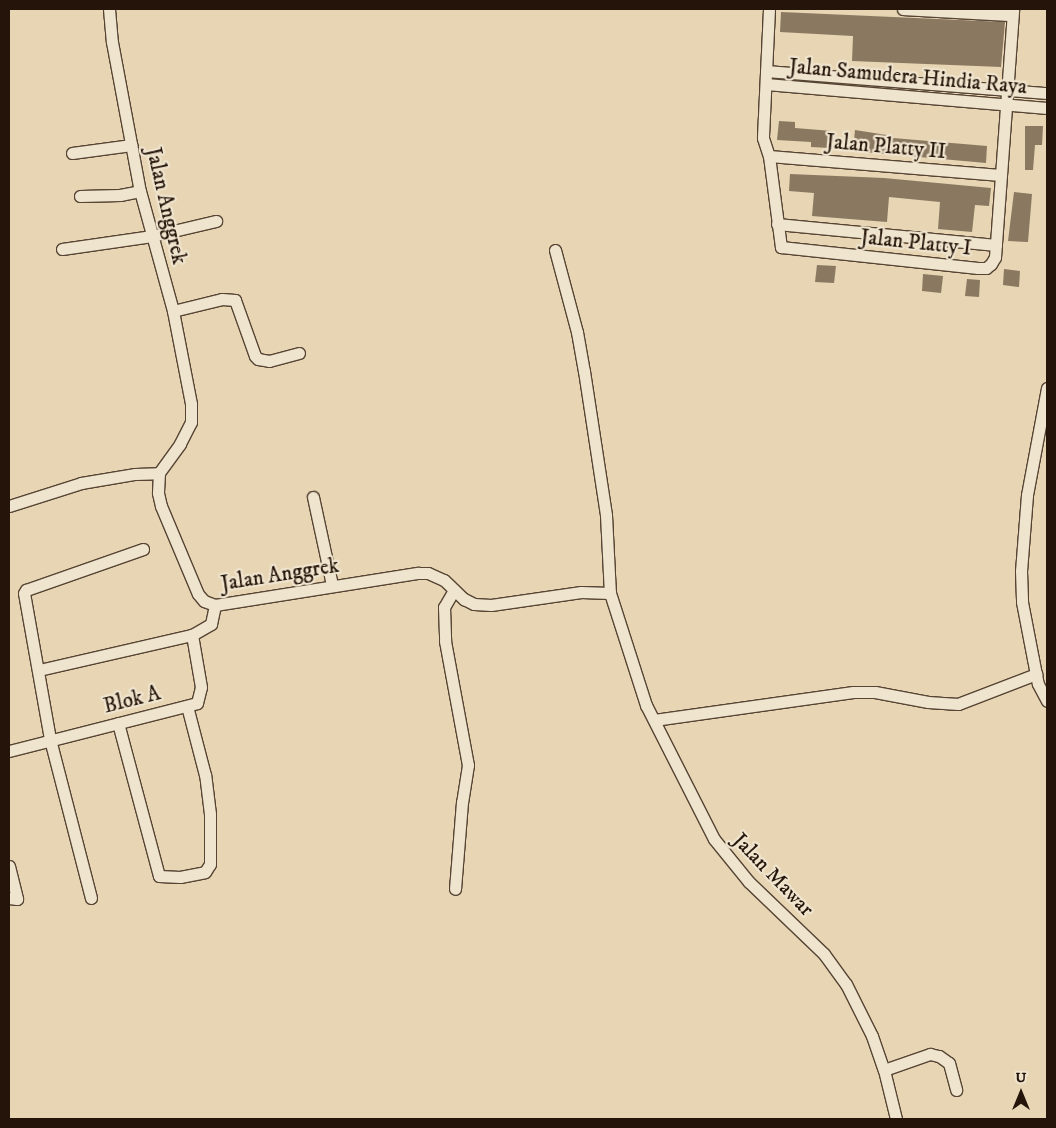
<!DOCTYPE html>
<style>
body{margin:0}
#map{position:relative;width:1056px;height:1128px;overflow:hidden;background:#e7d5b3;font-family:"IM FELL DW Pica",serif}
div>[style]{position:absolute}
.building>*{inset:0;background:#8a7861}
.roads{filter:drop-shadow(1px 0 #564434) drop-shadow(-1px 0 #564434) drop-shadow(0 1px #564434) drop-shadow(0 -1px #564434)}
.minor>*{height:11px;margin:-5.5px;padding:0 5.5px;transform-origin:5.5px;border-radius:5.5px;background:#efe4ce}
span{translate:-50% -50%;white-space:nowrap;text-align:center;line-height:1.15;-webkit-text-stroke:4.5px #efe4ce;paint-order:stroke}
.street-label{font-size:21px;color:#251409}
.frame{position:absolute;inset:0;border:10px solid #251409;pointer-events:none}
.north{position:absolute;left:996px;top:1068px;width:50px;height:50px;-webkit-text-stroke:4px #efe4ce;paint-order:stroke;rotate:0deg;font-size:14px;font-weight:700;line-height:20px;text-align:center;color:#251409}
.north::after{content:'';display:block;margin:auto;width:18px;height:22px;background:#251409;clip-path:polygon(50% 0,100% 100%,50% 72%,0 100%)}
</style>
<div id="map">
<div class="building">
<div style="clip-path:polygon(781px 12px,1005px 22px,1001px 67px,852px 61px,853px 36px,780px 32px)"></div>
<div style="clip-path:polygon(779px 121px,795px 122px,795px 128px,832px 131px,830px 148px,811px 147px,811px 142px,777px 140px)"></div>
<div style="clip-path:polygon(1025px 126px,1043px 126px,1042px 145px,1035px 145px,1033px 170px,1025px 170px)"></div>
<div style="clip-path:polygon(855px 130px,893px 136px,893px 138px,987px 146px,986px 163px,853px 151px)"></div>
<div style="clip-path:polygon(790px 174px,884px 178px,991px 188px,989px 206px,975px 205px,972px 232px,938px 229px,940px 202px,889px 197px,887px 222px,812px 216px,814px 193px,789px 191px)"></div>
<div style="clip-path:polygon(1014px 192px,1032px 194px,1028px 242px,1008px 241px)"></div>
<div style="clip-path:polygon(817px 265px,836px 266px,834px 283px,815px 282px)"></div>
<div style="clip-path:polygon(1004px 269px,1020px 271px,1019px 287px,1003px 285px)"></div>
<div style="clip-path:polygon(923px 274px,943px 276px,941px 293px,922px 291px)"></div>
<div style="clip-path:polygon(967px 279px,980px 280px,979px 297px,965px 296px)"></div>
</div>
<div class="roads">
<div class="minor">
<div style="left:109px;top:9px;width:33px;rotate:85deg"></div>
<div style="left:112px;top:42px;width:152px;rotate:79.4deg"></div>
<div style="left:140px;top:191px;width:124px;rotate:74.6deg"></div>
<div style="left:173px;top:311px;width:95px;rotate:79deg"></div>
<div style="left:191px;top:404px;width:18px;rotate:90deg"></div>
<div style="left:191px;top:422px;width:25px;rotate:117deg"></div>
<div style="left:180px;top:444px;width:36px;rotate:126deg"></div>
<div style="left:159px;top:473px;width:20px;rotate:93deg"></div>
<div style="left:158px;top:493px;width:13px;rotate:77deg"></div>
<div style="left:161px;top:506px;width:95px;rotate:67.2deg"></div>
<div style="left:198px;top:594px;width:9px;rotate:49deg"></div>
<div style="left:204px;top:601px;width:12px;rotate:20deg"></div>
<div style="left:215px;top:605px;width:206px;rotate:-9deg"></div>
<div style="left:418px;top:573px;width:10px"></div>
<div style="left:428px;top:573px;width:17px;rotate:24deg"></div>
<div style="left:444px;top:580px;width:28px;rotate:44deg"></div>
<div style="left:464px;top:599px;width:11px;rotate:27deg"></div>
<div style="left:474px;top:604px;width:17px;rotate:3deg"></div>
<div style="left:491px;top:605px;width:91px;rotate:-8.2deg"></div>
<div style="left:581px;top:592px;width:29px;rotate:2deg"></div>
<div style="left:769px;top:9px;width:129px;rotate:92.7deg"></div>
<div style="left:763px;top:138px;width:19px;rotate:72deg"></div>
<div style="left:769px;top:156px;width:92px;rotate:82.5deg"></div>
<div style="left:781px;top:247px;width:198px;rotate:6.1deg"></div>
<div style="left:978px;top:268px;width:8px"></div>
<div style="left:986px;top:268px;width:6px;rotate:-39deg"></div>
<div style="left:991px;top:264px;width:8px;rotate:-60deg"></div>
<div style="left:995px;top:257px;width:249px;rotate:-85.8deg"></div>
<div style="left:903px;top:9px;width:109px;rotate:3.2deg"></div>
<div style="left:766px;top:71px;width:282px;rotate:4.5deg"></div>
<div style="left:766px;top:84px;width:282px;rotate:4.9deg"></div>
<div style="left:72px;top:153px;width:60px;rotate:-7.7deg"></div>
<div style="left:769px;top:156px;width:232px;rotate:4.7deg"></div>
<div style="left:80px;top:196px;width:40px;rotate:-1.4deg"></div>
<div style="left:120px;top:195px;width:20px;rotate:-11deg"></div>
<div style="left:777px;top:224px;width:220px;rotate:5.5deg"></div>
<div style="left:62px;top:249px;width:91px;rotate:-8.2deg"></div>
<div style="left:152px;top:236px;width:66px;rotate:-13.2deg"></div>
<div style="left:555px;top:250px;width:85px;rotate:75deg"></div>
<div style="left:577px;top:332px;width:40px;rotate:80deg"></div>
<div style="left:584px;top:371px;width:146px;rotate:81.3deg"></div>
<div style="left:606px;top:515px;width:78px;rotate:87.1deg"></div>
<div style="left:610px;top:593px;width:118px;rotate:72.2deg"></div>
<div style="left:646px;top:705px;width:150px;rotate:63.1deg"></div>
<div style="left:714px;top:839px;width:55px;rotate:50.9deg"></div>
<div style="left:749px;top:882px;width:104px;rotate:43.8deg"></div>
<div style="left:824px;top:954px;width:37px;rotate:54deg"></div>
<div style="left:846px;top:984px;width:58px;rotate:63.4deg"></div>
<div style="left:872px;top:1036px;width:36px;rotate:71deg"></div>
<div style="left:884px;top:1070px;width:50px;rotate:76.2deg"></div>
<div style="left:173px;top:311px;width:50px;rotate:-13.8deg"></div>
<div style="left:222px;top:299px;width:13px;rotate:4deg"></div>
<div style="left:235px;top:300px;width:59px;rotate:70.3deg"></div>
<div style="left:255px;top:356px;width:4px;rotate:45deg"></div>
<div style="left:258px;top:359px;width:11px;rotate:10deg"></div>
<div style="left:269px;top:361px;width:31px;rotate:-15deg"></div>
<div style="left:1047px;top:388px;width:109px;rotate:100.6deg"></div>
<div style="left:1027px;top:495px;width:76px;rotate:94.5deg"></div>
<div style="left:1021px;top:571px;width:31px;rotate:88deg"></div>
<div style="left:1022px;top:602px;width:58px;rotate:79.1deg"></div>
<div style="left:1033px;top:659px;width:25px;rotate:79deg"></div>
<div style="left:1038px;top:684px;width:19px;rotate:62deg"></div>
<div style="left:313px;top:497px;width:90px;rotate:77.8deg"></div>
<div style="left:9px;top:506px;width:76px;rotate:-17.7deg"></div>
<div style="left:81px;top:483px;width:55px;rotate:-9.5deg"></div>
<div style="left:135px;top:474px;width:24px;rotate:-2deg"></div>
<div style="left:454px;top:590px;width:20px;rotate:120deg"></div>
<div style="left:444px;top:607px;width:34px;rotate:88deg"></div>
<div style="left:445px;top:641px;width:126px;rotate:79.5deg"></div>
<div style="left:468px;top:765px;width:37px;rotate:99deg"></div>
<div style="left:462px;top:802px;width:87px;rotate:94.6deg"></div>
<div style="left:39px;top:670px;width:157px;rotate:-12.9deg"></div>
<div style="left:192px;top:635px;width:22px;rotate:-30deg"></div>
<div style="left:211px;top:624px;width:19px;rotate:-78deg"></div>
<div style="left:654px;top:720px;width:201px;rotate:-8deg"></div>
<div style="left:853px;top:692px;width:22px"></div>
<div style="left:875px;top:692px;width:54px;rotate:10.7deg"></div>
<div style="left:928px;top:702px;width:30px;rotate:4deg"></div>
<div style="left:958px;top:704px;width:84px;rotate:-21deg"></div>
<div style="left:118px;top:723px;width:158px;rotate:75deg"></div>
<div style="left:159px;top:876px;width:21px;rotate:3deg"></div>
<div style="left:180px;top:877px;width:25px;rotate:-11deg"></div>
<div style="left:205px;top:872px;width:9px;rotate:-58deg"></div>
<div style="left:210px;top:864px;width:50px;rotate:-90deg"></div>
<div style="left:210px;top:814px;width:39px;rotate:-97deg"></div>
<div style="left:205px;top:775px;width:71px;rotate:-104.6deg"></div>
<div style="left:9px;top:751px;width:194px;rotate:-14.3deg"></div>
<div style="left:197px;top:703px;width:16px;rotate:-76deg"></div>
<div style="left:201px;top:687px;width:53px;rotate:-99.8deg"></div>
<div style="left:9px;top:866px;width:34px;rotate:76deg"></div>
<div style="left:17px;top:899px;width:8px;rotate:-173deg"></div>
<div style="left:91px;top:898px;width:164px;rotate:-104.5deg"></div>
<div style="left:50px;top:739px;width:148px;rotate:-100.1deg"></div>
<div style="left:24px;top:593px;width:4px;rotate:-56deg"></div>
<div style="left:26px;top:590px;width:124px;rotate:-19.3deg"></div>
<div style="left:884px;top:1070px;width:49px;rotate:-19.2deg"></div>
<div style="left:930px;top:1054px;width:9px;rotate:13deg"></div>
<div style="left:939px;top:1056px;width:12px;rotate:35deg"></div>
<div style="left:949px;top:1063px;width:28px;rotate:75deg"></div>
</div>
</div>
<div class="street-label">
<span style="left:908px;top:77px;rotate:5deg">Jalan Samudera Hindia Raya</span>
<span style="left:886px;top:147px;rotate:5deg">Jalan Platty II</span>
<span style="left:166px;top:206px;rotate:77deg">Jalan Anggrek</span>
<span style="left:916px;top:243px;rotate:6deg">Jalan Platty I</span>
<span style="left:280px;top:575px;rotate:-9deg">Jalan Anggrek</span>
<span style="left:132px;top:700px;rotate:-14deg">Blok A</span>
<span style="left:773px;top:875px;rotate:46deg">Jalan Mawar</span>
</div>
<div class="frame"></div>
<div class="north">U</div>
</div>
